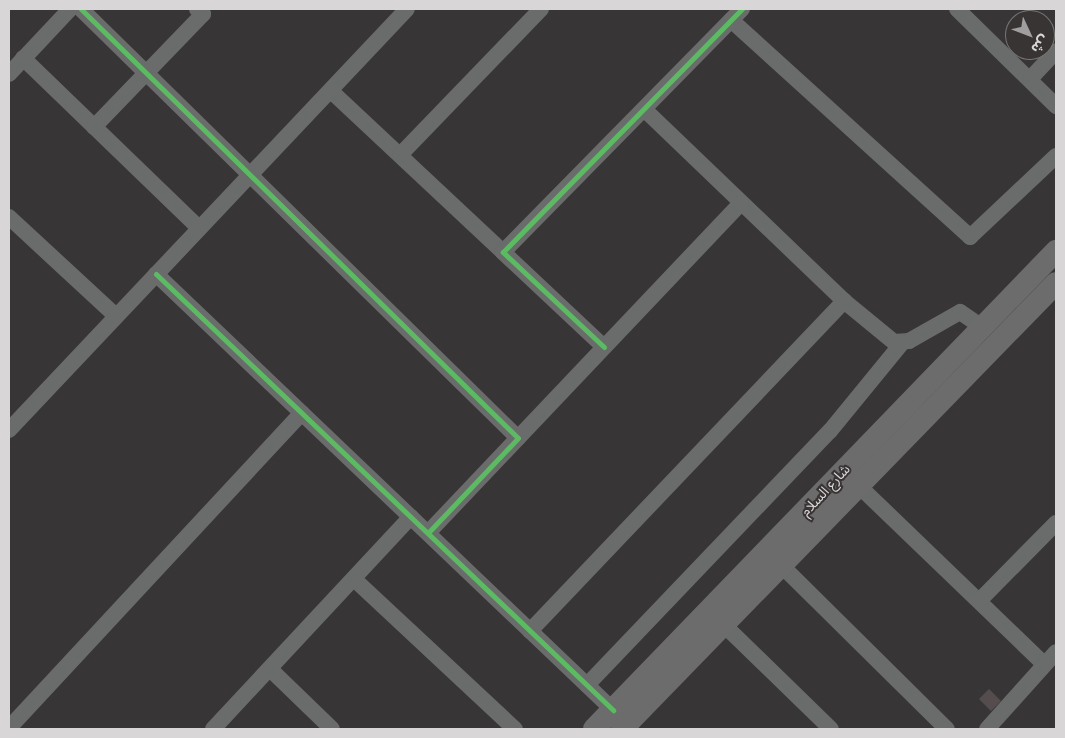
<!DOCTYPE html>
<meta charset="utf-8">
<style>
body{margin:0}
#map{position:relative;width:1065px;height:738px;overflow:hidden;background:#373535;font-family:"Archivo Narrow","Noto Sans Arabic",sans-serif}
div>[style]{position:absolute}
.building>*{inset:0;background:#554c4e}
.minor>*{height:16px;margin:-8px;padding:0 8px;transform-origin:8px;border-radius:8px;background:#6a6b6b}
.secondary>*{height:22px;margin:-11px;padding:0 11px;transform-origin:11px;border-radius:11px;background:#6d6c6c}
.cycleway>*{height:5px;margin:-2.5px;padding:0 2.5px;transform-origin:2.5px;border-radius:2.5px;background:#5cba63}
span{translate:-50% -50%;white-space:nowrap;text-align:center;line-height:1.15;-webkit-text-stroke:4px #383434;paint-order:stroke}
.street-label{font-size:14px;color:#d9d6d7}
.frame{position:absolute;inset:0;border:10px solid #d9d6d7;pointer-events:none}
.north{position:absolute;left:1005px;top:10px;width:50px;height:50px;box-sizing:border-box;background:#383434;border:1px solid #787575;border-radius:50%;rotate:133deg;font-size:14px;font-weight:700;line-height:20px;text-align:center;color:#d9d6d7}
.north::after{content:'';display:block;margin:auto;width:18px;height:22px;background:#a09e9e;clip-path:polygon(50% 0,100% 100%,50% 72%,0 100%)}
</style>
<div id="map">
<div class="building">
<div style="clip-path:polygon(989px 689px,1001px 701px,991px 711px,979px 699px)"></div>
</div>
<div class="minor">
<div style="left:81px;top:9px;width:612px;rotate:44.47deg"></div>
<div style="left:518px;top:438px;width:131px;rotate:133.5deg"></div>
<div style="left:957px;top:9px;width:139px;rotate:44.4deg"></div>
<div style="left:731px;top:20px;width:323px;rotate:42.2deg"></div>
<div style="left:970px;top:237px;width:118px;rotate:-43.3deg"></div>
<div style="left:23px;top:58px;width:245px;rotate:44deg"></div>
<div style="left:9px;top:74px;width:89px;rotate:-46.8deg"></div>
<div style="left:1030px;top:79px;width:38px;rotate:-47deg"></div>
<div style="left:331px;top:91px;width:236px;rotate:43.1deg"></div>
<div style="left:645px;top:110px;width:276px;rotate:43.8deg"></div>
<div style="left:844px;top:301px;width:65px;rotate:39.4deg"></div>
<div style="left:894px;top:342px;width:15px;rotate:-4deg"></div>
<div style="left:909px;top:341px;width:59px;rotate:-29.6deg"></div>
<div style="left:960px;top:312px;width:27px;rotate:34deg"></div>
<div style="left:94px;top:127px;width:157px;rotate:-46deg"></div>
<div style="left:203px;top:14px;width:8px;rotate:-140deg"></div>
<div style="left:400px;top:155px;width:203px;rotate:-46deg"></div>
<div style="left:9px;top:217px;width:146px;rotate:42.8deg"></div>
<div style="left:156px;top:274px;width:632px;rotate:43.65deg"></div>
<div style="left:604px;top:347px;width:139px;rotate:-136.8deg"></div>
<div style="left:503px;top:252px;width:341px;rotate:-45.5deg"></div>
<div style="left:9px;top:430px;width:579px;rotate:-46.61deg"></div>
<div style="left:518px;top:438px;width:324px;rotate:-46.5deg"></div>
<div style="left:859px;top:486px;width:257px;rotate:43.9deg"></div>
<div style="left:782px;top:566px;width:232px;rotate:44.7deg"></div>
<div style="left:354px;top:579px;width:220px;rotate:43deg"></div>
<div style="left:980px;top:600px;width:108px;rotate:-45.4deg"></div>
<div style="left:724px;top:625px;width:149px;rotate:44.2deg"></div>
<div style="left:530px;top:631px;width:456px;rotate:-46.4deg"></div>
<div style="left:270px;top:669px;width:86px;rotate:44.1deg"></div>
<div style="left:587px;top:685px;width:352px;rotate:-46.3deg"></div>
<div style="left:830px;top:431px;width:114px;rotate:-50.7deg"></div>
<div style="left:9px;top:728px;width:430px;rotate:-47.1deg"></div>
<div style="left:213px;top:729px;width:290px;rotate:-47deg"></div>
<div style="left:987px;top:729px;width:103px;rotate:-48.1deg"></div>
</div>
<div class="secondary">
<div style="left:594px;top:729px;width:665px;rotate:-45.98deg"></div>
<div style="left:622px;top:729px;width:622px;rotate:-45.78deg"></div>
</div>
<div class="cycleway">
<div style="left:81px;top:9px;width:612px;rotate:44.47deg"></div>
<div style="left:518px;top:438px;width:131px;rotate:133.5deg"></div>
<div style="left:156px;top:274px;width:632px;rotate:43.65deg"></div>
<div style="left:604px;top:347px;width:139px;rotate:-136.8deg"></div>
<div style="left:503px;top:252px;width:341px;rotate:-45.5deg"></div>
</div>
<div class="street-label">
<span style="left:825px;top:490px;rotate:-47deg">شارع السلام</span>
</div>
<div class="frame"></div>
<div class="north">ش</div>
</div>
